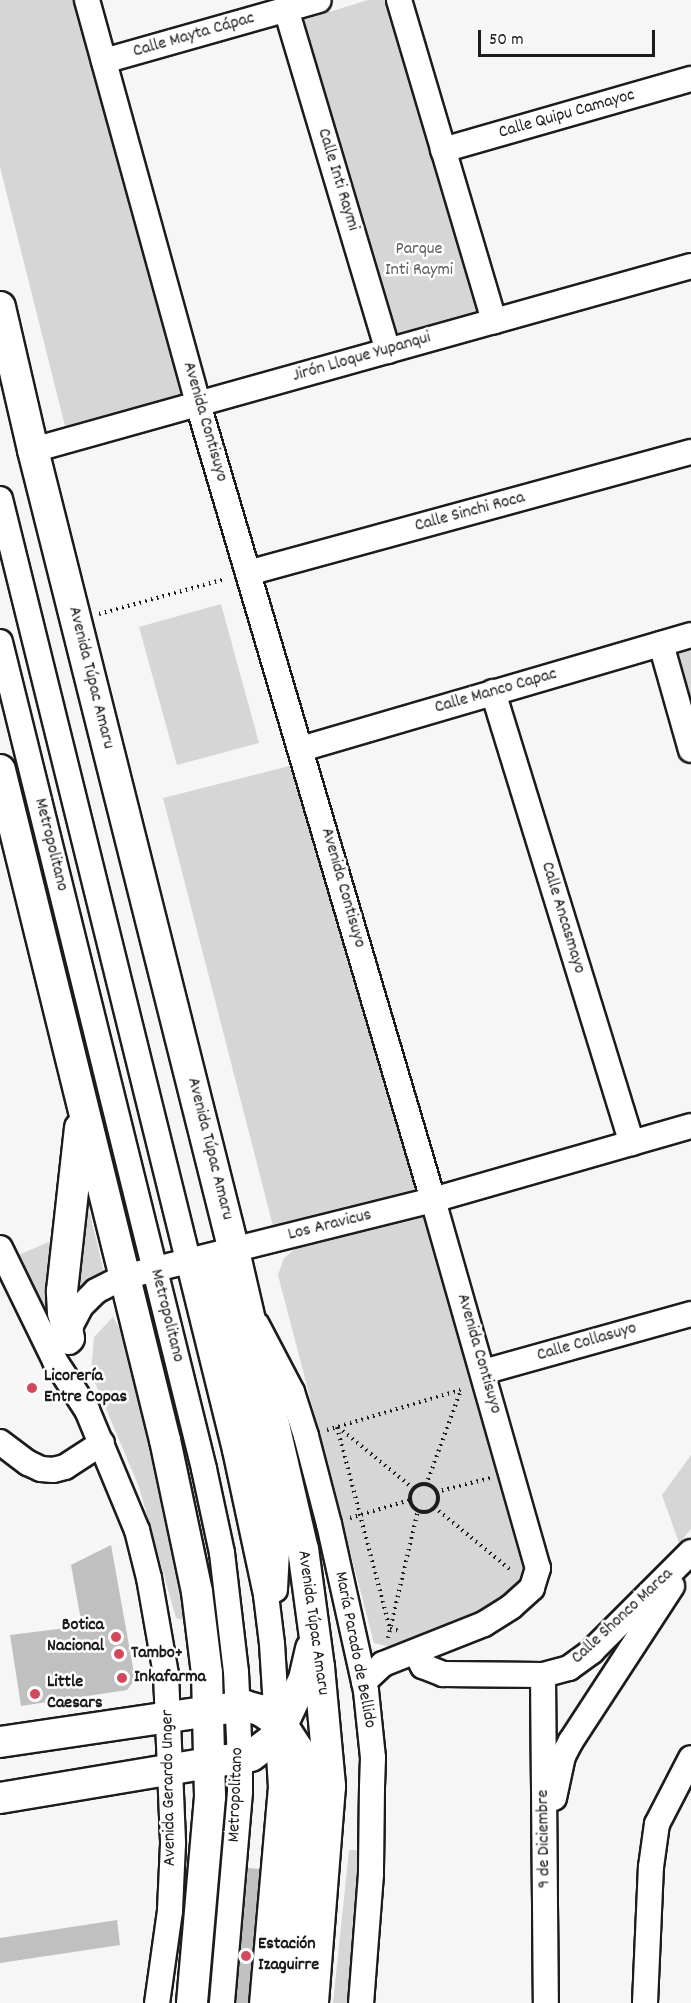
<!DOCTYPE html>
<meta charset="utf-8">
<style>
body{margin:0}
#map{position:relative;width:691px;height:2003px;overflow:hidden;background:#f6f6f6;font-family:Dekko,sans-serif}
div>[style]{position:absolute}
.green>*{inset:0;background:#d6d6d6}
.building>*{inset:0;background:#c0c0c0}
.path>*{height:4px;margin-top:-2px;transform-origin:0;background:repeating-linear-gradient(90deg,#1c1c1c 0 1.5px,transparent 0 6px)}
.path>.ring{margin:-2px;padding:0;box-sizing:content-box;background:none;border:4px solid #1c1c1c;border-radius:50%}
.roads{filter:drop-shadow(2px 0 #1c1c1c) drop-shadow(-2px 0 #1c1c1c) drop-shadow(0 2px #1c1c1c) drop-shadow(0 -2px #1c1c1c)}
.minor>*{height:24px;margin:-12px;padding:0 12px;transform-origin:12px;border-radius:12px;background:#fff}
.major>*{height:30px;margin:-15px;padding:0 15px;transform-origin:15px;border-radius:15px;background:#fff}
.dots>*{width:16px;height:16px;translate:-50% -50%;box-sizing:border-box;border:3px solid #fff;border-radius:50%}
span{translate:-50% -50%;white-space:nowrap;text-align:center;line-height:1.15;-webkit-text-stroke:5px #fff;paint-order:stroke}
.street-label{font-size:18px;color:#1c1c1c}
.park-label{font-size:18px;color:#5d5d5d}
.poi-label{font-size:18px;color:#1c1c1c;font-weight:700}
.left{translate:0 -50%;text-align:left}
.right{translate:-100% -50%;text-align:right}
.scale{position:absolute;left:478px;top:30px;width:177px;height:27px;box-sizing:border-box;border:3px solid #1c1c1c;border-top:0;padding-left:8px;font-size:18px;line-height:21px;white-space:nowrap;color:#1c1c1c;-webkit-text-stroke:4px #fff;paint-order:stroke}
</style>
<div id="map">
<div class="green">
<div style="clip-path:polygon(0 0,73px 0,187px 394px,65px 426px,0 167px)"></div>
<div style="clip-path:polygon(368px 0,385px 0,479px 311px,396px 335px,303px 20px)"></div>
<div style="clip-path:polygon(221px 604px,259px 743px,177px 765px,139px 627px)"></div>
<div style="clip-path:polygon(691px 647px,691px 722px,672px 653px)"></div>
<div style="clip-path:polygon(293px 765px,417px 1190px,273px 1226px,163px 798px)"></div>
<div style="clip-path:polygon(84px 1189px,105px 1276px,72px 1302px)"></div>
<div style="clip-path:polygon(428px 1211px,532px 1575px,495px 1608px,413px 1645px,391px 1647px,374px 1643px,278px 1275px,284px 1258px,295px 1249px)"></div>
<div style="clip-path:polygon(60px 1237px,57px 1344px,14px 1257px)"></div>
<div style="clip-path:polygon(113px 1317px,122px 1333px,171px 1539px,187px 1616px,183px 1620px,176px 1618px,139px 1487px,91px 1373px,94px 1337px)"></div>
<div style="clip-path:polygon(691px 1455px,691px 1529px,679px 1543px,662px 1495px)"></div>
<div style="clip-path:polygon(349px 1850px,364px 1850px,354px 2003px,333px 2003px)"></div>
</div>
<div class="building">
<div style="clip-path:polygon(111px 1545px,135px 1679px,127px 1690px,21px 1706px,10px 1635px,82px 1626px,71px 1565px)"></div>
<div style="clip-path:polygon(248px 1868px,260px 1869px,248px 2003px,236px 2003px)"></div>
<div style="clip-path:polygon(117px 1920px,120px 1945px,0 1963px,0 1938px)"></div>
</div>
<div class="path">
<div style="left:99px;top:614px;width:131px;rotate:-15.5deg"></div>
<div style="left:337px;top:1427px;width:209px;rotate:75.3deg"></div>
<div style="left:390px;top:1629px;width:10px;rotate:11deg"></div>
<div style="left:338px;top:1427px;width:98px;rotate:39.2deg"></div>
<div style="left:327px;top:1430px;width:143px;rotate:-16.7deg"></div>
<div class="ring" style="left:410px;top:1484px;width:24px;height:24px"></div>
<div style="left:426px;top:1485px;width:101px;rotate:-69.8deg"></div>
<div style="left:436px;top:1492px;width:56px;rotate:-14.5deg"></div>
<div style="left:434px;top:1507px;width:101px;rotate:39.4deg"></div>
<div style="left:350px;top:1518px;width:63px;rotate:-16.7deg"></div>
<div style="left:388px;top:1638px;width:131px;rotate:-76.8deg"></div>
</div>
<div class="roads">
<div class="minor">
<div style="left:87px;top:0;width:419px;rotate:74.6deg"></div>
<div style="left:198px;top:404px;width:830px;rotate:73.55deg"></div>
<div style="left:433px;top:1200px;width:383px;rotate:74.1deg"></div>
<div style="left:538px;top:1568px;width:21px;rotate:107deg"></div>
<div style="left:532px;top:1588px;width:28px;rotate:138deg"></div>
<div style="left:511px;top:1607px;width:32px;rotate:148deg"></div>
<div style="left:484px;top:1624px;width:109px;rotate:158.4deg"></div>
<div style="left:383px;top:1664px;width:26px;rotate:137deg"></div>
<div style="left:399px;top:0;width:335px;rotate:73.5deg"></div>
<div style="left:286px;top:9px;width:357px;rotate:73.4deg"></div>
<div style="left:104px;top:61px;width:223px;rotate:-15.8deg"></div>
<div style="left:443px;top:150px;width:258px;rotate:-16deg"></div>
<div style="left:33px;top:450px;width:683px;rotate:-15.62deg"></div>
<div style="left:0;top:499px;width:980px;rotate:76.12deg"></div>
<div style="left:235px;top:1450px;width:148px;rotate:77.9deg"></div>
<div style="left:266px;top:1595px;width:49px;rotate:83deg"></div>
<div style="left:272px;top:1644px;width:143px;rotate:86.4deg"></div>
<div style="left:281px;top:1787px;width:217px;rotate:95deg"></div>
<div style="left:248px;top:573px;width:459px;rotate:-15.3deg"></div>
<div style="left:0;top:642px;width:852px;rotate:76.14deg"></div>
<div style="left:204px;top:1469px;width:86px;rotate:77.9deg"></div>
<div style="left:222px;top:1553px;width:120px;rotate:83.3deg"></div>
<div style="left:236px;top:1672px;width:87px;rotate:87.4deg"></div>
<div style="left:240px;top:1759px;width:33px;rotate:90deg"></div>
<div style="left:240px;top:1792px;width:212px;rotate:94.9deg"></div>
<div style="left:661px;top:644px;width:110px;rotate:74.2deg"></div>
<div style="left:493px;top:692px;width:472px;rotate:72.9deg"></div>
<div style="left:301px;top:749px;width:406px;rotate:-16.3deg"></div>
<div style="left:0;top:1248px;width:126px;rotate:64deg"></div>
<div style="left:55px;top:1361px;width:59px;rotate:56.9deg"></div>
<div style="left:87px;top:1410px;width:130px;rotate:67.4deg"></div>
<div style="left:137px;top:1530px;width:49px;rotate:76deg"></div>
<div style="left:149px;top:1578px;width:97px;rotate:80deg"></div>
<div style="left:166px;top:1674px;width:170px;rotate:87.6deg"></div>
<div style="left:173px;top:1844px;width:67px;rotate:92.6deg"></div>
<div style="left:170px;top:1911px;width:93px;rotate:98deg"></div>
<div style="left:211px;top:1256px;width:209px;rotate:76.4deg"></div>
<div style="left:260px;top:1459px;width:94px;rotate:79.5deg"></div>
<div style="left:277px;top:1551px;width:39px;rotate:93deg"></div>
<div style="left:257px;top:1325px;width:76px;rotate:62.4deg"></div>
<div style="left:292px;top:1392px;width:46px;rotate:72.3deg"></div>
<div style="left:306px;top:1436px;width:91px;rotate:75.4deg"></div>
<div style="left:329px;top:1524px;width:171px;rotate:77.5deg"></div>
<div style="left:366px;top:1691px;width:67px;rotate:84deg"></div>
<div style="left:373px;top:1758px;width:29px;rotate:92deg"></div>
<div style="left:372px;top:1787px;width:87px;rotate:90.7deg"></div>
<div style="left:371px;top:1874px;width:129px;rotate:94.4deg"></div>
<div style="left:69px;top:1342px;width:17px;rotate:-83deg"></div>
<div style="left:71px;top:1325px;width:21px;rotate:-62deg"></div>
<div style="left:81px;top:1306px;width:21px;rotate:-45deg"></div>
<div style="left:96px;top:1291px;width:31px;rotate:-27deg"></div>
<div style="left:124px;top:1277px;width:318px;rotate:-14deg"></div>
<div style="left:433px;top:1200px;width:268px;rotate:-16deg"></div>
<div style="left:483px;top:1372px;width:216px;rotate:-15.6deg"></div>
<div style="left:0;top:1442px;width:35px;rotate:37deg"></div>
<div style="left:28px;top:1463px;width:14px;rotate:25deg"></div>
<div style="left:41px;top:1469px;width:12px;rotate:5deg"></div>
<div style="left:53px;top:1470px;width:12px;rotate:-14deg"></div>
<div style="left:65px;top:1467px;width:44px;rotate:-33deg"></div>
<div style="left:416px;top:1653px;width:15px;rotate:62deg"></div>
<div style="left:423px;top:1666px;width:22px;rotate:22deg"></div>
<div style="left:443px;top:1674px;width:100px;rotate:0.6deg"></div>
<div style="left:543px;top:1675px;width:27px;rotate:-15deg"></div>
<div style="left:569px;top:1668px;width:29px;rotate:-36deg"></div>
<div style="left:592px;top:1651px;width:140px;rotate:-45deg"></div>
<div style="left:543px;top:1675px;width:328px;rotate:89.5deg"></div>
<div style="left:554px;top:1798px;width:43px;rotate:-77.9deg"></div>
<div style="left:563px;top:1756px;width:17px;rotate:-62deg"></div>
<div style="left:571px;top:1741px;width:185px;rotate:-56.9deg"></div>
<div style="left:645px;top:2003px;width:136px;rotate:-87.5deg"></div>
<div style="left:651px;top:1867px;width:43px;rotate:-82.1deg"></div>
<div style="left:657px;top:1824px;width:74px;rotate:-62.7deg"></div>
</div>
<div class="major">
<div style="left:0;top:307px;width:147px;rotate:77deg"></div>
<div style="left:33px;top:450px;width:826px;rotate:75.91deg"></div>
<div style="left:234px;top:1251px;width:306px;rotate:77deg"></div>
<div style="left:303px;top:1549px;width:119px;rotate:82.3deg"></div>
<div style="left:319px;top:1667px;width:120px;rotate:84.7deg"></div>
<div style="left:330px;top:1786px;width:218px;rotate:94.5deg"></div>
<div style="left:0;top:770px;width:690px;rotate:76.17deg"></div>
<div style="left:165px;top:1440px;width:155px;rotate:78.1deg"></div>
<div style="left:197px;top:1592px;width:82px;rotate:83deg"></div>
<div style="left:207px;top:1673px;width:124px;rotate:88.6deg"></div>
<div style="left:210px;top:1797px;width:207px;rotate:95deg"></div>
<div style="left:69px;top:1338px;width:26px;rotate:-103deg"></div>
<div style="left:63px;top:1313px;width:22px;rotate:-93deg"></div>
<div style="left:62px;top:1291px;width:164px;rotate:-83.7deg"></div>
<div style="left:0;top:1742px;width:248px;rotate:-8.4deg"></div>
<div style="left:245px;top:1706px;width:16px;rotate:15deg"></div>
<div style="left:260px;top:1710px;width:27px;rotate:34deg"></div>
<div style="left:282px;top:1725px;width:27px;rotate:57deg"></div>
<div style="left:297px;top:1748px;width:39px;rotate:83deg"></div>
<div style="left:302px;top:1787px;width:216px;rotate:93.7deg"></div>
<div style="left:0;top:1798px;width:254px;rotate:-9.5deg"></div>
<div style="left:251px;top:1756px;width:26px;rotate:-37deg"></div>
<div style="left:272px;top:1740px;width:18px;rotate:-56deg"></div>
<div style="left:282px;top:1725px;width:51px;rotate:-64.4deg"></div>
<div style="left:304px;top:1679px;width:31px;rotate:-77deg"></div>
</div>
</div>
<div class="dots">
<div style="left:32px;top:1388px;background:#d1495b"></div>
<div style="left:116px;top:1637px;background:#d1495b"></div>
<div style="left:119px;top:1654px;background:#d1495b"></div>
<div style="left:122px;top:1678px;background:#d1495b"></div>
<div style="left:35px;top:1694px;background:#d1495b"></div>
<div style="left:246px;top:1956px;background:#d1495b"></div>
</div>
<div class="street-label">
<span style="left:194px;top:36px;rotate:-16deg">Calle Mayta Cápac</span>
<span style="left:567px;top:115px;rotate:-16deg">Calle Quipu Camayoc</span>
<span style="left:337px;top:180px;rotate:73deg">Calle Inti Raymi</span>
<span style="left:362px;top:358px;rotate:-16deg">Jirón Lloque Yupanqui</span>
<span style="left:204px;top:422px;rotate:74deg">Avenida Contisuyo</span>
<span style="left:470px;top:513px;rotate:-15deg">Calle Sinchi Roca</span>
<span style="left:90px;top:678px;rotate:76deg">Avenida Túpac Amaru</span>
<span style="left:496px;top:692px;rotate:-16deg">Calle Manco Capac</span>
<span style="left:50px;top:845px;rotate:76deg">Metropolitano</span>
<span style="left:342px;top:888px;rotate:74deg">Avenida Contisuyo</span>
<span style="left:562px;top:918px;rotate:73deg">Calle Ancasmayo</span>
<span style="left:209px;top:1149px;rotate:76deg">Avenida Túpac Amaru</span>
<span style="left:330px;top:1226px;rotate:-14deg">Los Aravicus</span>
<span style="left:166px;top:1316px;rotate:76deg">Metropolitano</span>
<span style="left:587px;top:1343px;rotate:-16deg">Calle Collasuyo</span>
<span style="left:478px;top:1354px;rotate:74deg">Avenida Contisuyo</span>
<span style="left:623px;top:1617px;rotate:-43deg">Calle Shonco Marca</span>
<span style="left:312px;top:1623px;rotate:82deg">Avenida Túpac Amaru</span>
<span style="left:354px;top:1650px;rotate:79deg">María Parado de Bellido</span>
<span style="left:170px;top:1788px;rotate:-91deg">Avenida Gerardo Unger</span>
<span style="left:237px;top:1795px;rotate:-88deg">Metropolitano</span>
<span style="left:545px;top:1839px;rotate:-91deg">9 de Diciembre</span>
</div>
<div class="park-label">
<span style="left:419px;top:261px">Parque<br>Inti Raymi</span>
</div>
<div class="poi-label">
<span class="left" style="left:44px;top:1388px">Licorería<br>Entre Copas</span>
<span class="right" style="left:104px;top:1637px">Botica<br>Nacional</span>
<span class="left" style="left:131px;top:1654px">Tambo+</span>
<span class="left" style="left:134px;top:1678px">Inkafarma</span>
<span class="left" style="left:47px;top:1694px">Little<br>Caesars</span>
<span class="left" style="left:258px;top:1956px">Estación<br>Izaguirre</span>
</div>
<div class="scale">50 m</div>
</div>
